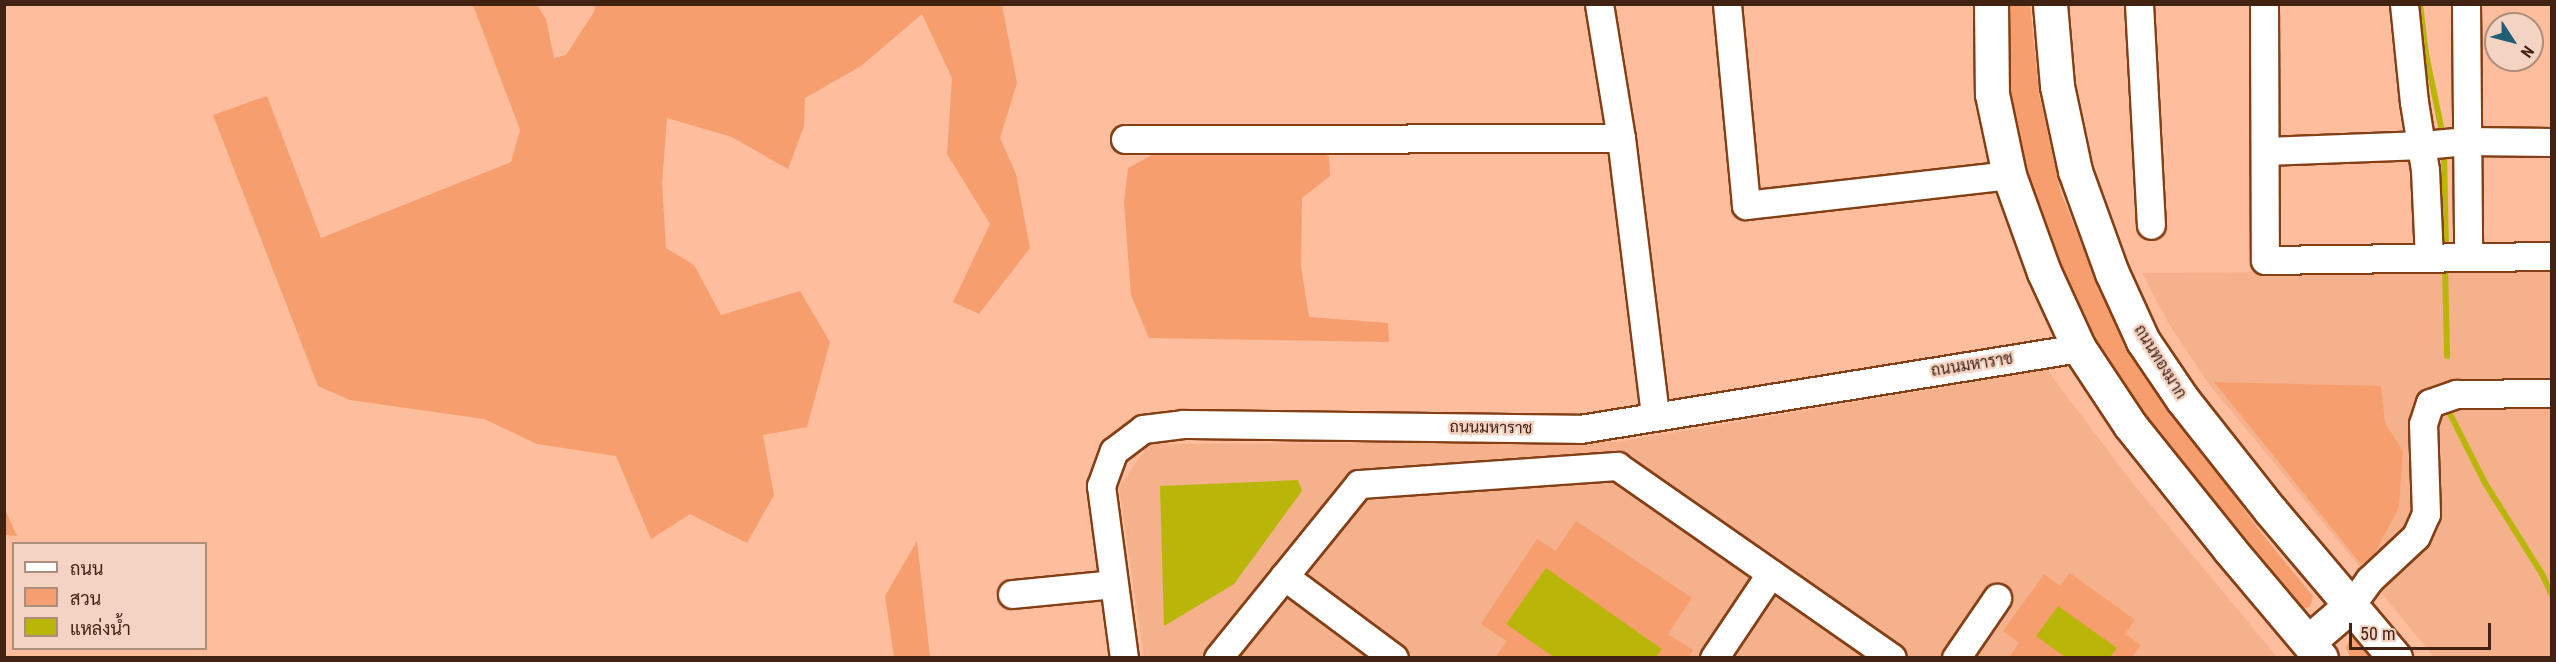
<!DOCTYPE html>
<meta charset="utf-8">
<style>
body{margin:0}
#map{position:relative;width:2556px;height:662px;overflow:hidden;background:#febd9c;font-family:"Roboto Condensed",Sarabun,sans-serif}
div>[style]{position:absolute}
.built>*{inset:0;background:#f5b08c}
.green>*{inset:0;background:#f79e6f}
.water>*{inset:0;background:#bab609}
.stream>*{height:6px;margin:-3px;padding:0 3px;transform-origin:3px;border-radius:3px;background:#bab609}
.roads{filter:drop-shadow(2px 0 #843f15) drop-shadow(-2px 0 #843f15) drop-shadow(0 2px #843f15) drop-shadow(0 -2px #843f15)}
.minor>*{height:27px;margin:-13.5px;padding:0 13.5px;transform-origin:13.5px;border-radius:13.5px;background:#fff}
.major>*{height:33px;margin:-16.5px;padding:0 16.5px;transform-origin:16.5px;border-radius:16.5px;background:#fff}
span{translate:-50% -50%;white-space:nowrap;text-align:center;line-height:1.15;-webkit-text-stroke:5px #f4d3c3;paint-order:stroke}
.street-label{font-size:16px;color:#422312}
.frame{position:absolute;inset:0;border:6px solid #422312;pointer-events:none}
.legend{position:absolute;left:12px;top:542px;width:195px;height:108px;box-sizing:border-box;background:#f4d3c3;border:2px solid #ad8d7c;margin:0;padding:8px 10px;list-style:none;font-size:18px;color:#422312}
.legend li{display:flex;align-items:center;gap:12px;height:30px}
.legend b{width:30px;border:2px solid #ad8d7c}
.north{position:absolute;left:2484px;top:12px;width:60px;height:60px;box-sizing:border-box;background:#f4d3c3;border:2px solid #ad8d7c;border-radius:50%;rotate:126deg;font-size:16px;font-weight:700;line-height:24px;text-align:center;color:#422312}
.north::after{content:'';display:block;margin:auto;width:21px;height:27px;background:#215d75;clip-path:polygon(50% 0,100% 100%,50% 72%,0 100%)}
.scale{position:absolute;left:2349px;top:623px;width:142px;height:27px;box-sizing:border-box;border:3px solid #422312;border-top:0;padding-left:8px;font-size:18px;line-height:21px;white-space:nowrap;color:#422312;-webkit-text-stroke:4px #f4d3c3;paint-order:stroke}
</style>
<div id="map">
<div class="built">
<div style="clip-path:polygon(2551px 270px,2551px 657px,2434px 657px,2209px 384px,2169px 324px,2142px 273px)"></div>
<div style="clip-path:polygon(2047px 370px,2131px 481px,2277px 657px,1144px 657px,1119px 487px,1149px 444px,1617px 442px)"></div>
</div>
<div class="green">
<div style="clip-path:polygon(473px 5px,537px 5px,546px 19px,554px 58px,566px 55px,594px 12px,595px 5px,1002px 5px,1017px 83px,1000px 138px,1016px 174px,1030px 248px,979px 314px,953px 302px,990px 224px,947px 154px,952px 78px,922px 14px,861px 66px,805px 98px,804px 126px,788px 169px,732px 137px,667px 118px,662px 183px,666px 248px,694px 265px,721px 315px,800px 291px,830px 342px,807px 427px,763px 435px,774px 495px,747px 543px,690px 514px,651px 539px,616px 456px,537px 444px,484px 419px,350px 400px,318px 386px,213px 115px,267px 96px,321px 238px,511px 162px,520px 130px)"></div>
<div style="clip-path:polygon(2003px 5px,2030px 5px,2039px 94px,2061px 193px,2104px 300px,2145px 370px,2258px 529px,2313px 596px,2310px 607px,2300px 609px,2157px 440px,2095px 346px,2055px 258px,2026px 174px,2008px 85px)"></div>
<div style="clip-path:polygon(1317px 153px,1329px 156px,1330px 176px,1302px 198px,1301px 266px,1309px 317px,1388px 323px,1389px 342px,1149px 338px,1131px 295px,1124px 202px,1128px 168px,1152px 155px)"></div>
<div style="clip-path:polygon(2214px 382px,2381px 386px,2385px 423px,2403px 451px,2399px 507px,2373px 557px,2361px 564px)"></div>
<div style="clip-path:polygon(4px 509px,5px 509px,17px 536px,5px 535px)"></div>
<div style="clip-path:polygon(1576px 521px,1692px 598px,1668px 634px,1693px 650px,1688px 658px,1496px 657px,1507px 641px,1481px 624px,1537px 539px,1556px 551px)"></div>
<div style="clip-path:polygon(917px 541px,930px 657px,894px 657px,885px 596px)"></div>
<div style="clip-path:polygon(2070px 573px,2135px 620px,2125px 634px,2141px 645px,2132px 657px,2009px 657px,2019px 643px,2003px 631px,2044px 574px,2060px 586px)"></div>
<div style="clip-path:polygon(2359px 637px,2381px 657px,2350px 657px,2346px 647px,2350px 639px)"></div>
</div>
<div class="water">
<div style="clip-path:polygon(1298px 480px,1302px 491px,1234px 584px,1164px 626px,1160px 486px)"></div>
<div style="clip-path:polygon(1546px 568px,1662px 649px,1656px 657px,1554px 657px,1506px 624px)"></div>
<div style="clip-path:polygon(2058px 606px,2117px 648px,2110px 657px,2065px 657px,2036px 636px)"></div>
</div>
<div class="stream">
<div style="left:2420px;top:4px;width:50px;rotate:83.2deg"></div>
<div style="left:2426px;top:54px;width:84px;rotate:78.3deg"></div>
<div style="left:2444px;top:152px;width:93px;rotate:88.8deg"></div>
<div style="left:2445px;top:265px;width:91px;rotate:88.7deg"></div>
<div style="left:2447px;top:408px;width:84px;rotate:63.1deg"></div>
<div style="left:2485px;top:483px;width:107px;rotate:57.9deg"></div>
<div style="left:2542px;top:574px;width:23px;rotate:65deg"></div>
</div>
<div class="roads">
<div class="minor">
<div style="left:1599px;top:4px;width:136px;rotate:80.7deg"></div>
<div style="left:1621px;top:138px;width:279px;rotate:83deg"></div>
<div style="left:1727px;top:4px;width:202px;rotate:84.6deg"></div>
<div style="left:1746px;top:205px;width:265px;rotate:-6.5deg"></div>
<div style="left:2139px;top:4px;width:221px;rotate:86.9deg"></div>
<div style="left:2264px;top:4px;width:256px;rotate:89.8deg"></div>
<div style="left:2265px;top:260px;width:287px;rotate:-0.8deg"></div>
<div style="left:2404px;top:4px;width:99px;rotate:84.2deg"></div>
<div style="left:2414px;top:102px;width:69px;rotate:80.8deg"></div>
<div style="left:2425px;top:170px;width:87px;rotate:87.4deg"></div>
<div style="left:2466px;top:4px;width:253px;rotate:89.5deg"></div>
<div style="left:1125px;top:139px;width:496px;rotate:-0.1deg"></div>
<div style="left:2265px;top:151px;width:158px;rotate:-2.2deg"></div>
<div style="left:2423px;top:145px;width:44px;rotate:-5.2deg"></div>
<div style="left:2467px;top:141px;width:85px;rotate:0.7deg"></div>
<div style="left:1284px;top:576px;width:137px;rotate:36.7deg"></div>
<div style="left:1012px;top:594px;width:102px;rotate:-5.6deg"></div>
<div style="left:2351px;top:605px;width:31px;rotate:-54deg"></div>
<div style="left:2369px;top:580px;width:64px;rotate:-43.1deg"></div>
<div style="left:2416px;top:536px;width:24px;rotate:-66deg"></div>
<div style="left:2426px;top:514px;width:90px;rotate:-91.9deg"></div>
<div style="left:2423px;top:424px;width:22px;rotate:-72deg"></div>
<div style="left:2430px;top:403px;width:28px;rotate:-19deg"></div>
<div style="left:2456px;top:394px;width:96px;rotate:-0.6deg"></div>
<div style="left:1124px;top:658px;width:174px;rotate:-97.6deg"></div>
<div style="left:1101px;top:486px;width:37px;rotate:-70deg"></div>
<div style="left:1114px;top:451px;width:36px;rotate:-37deg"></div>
<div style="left:1143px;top:429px;width:40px;rotate:-7.1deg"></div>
<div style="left:1183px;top:424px;width:397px;rotate:0.7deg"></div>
<div style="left:1580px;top:429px;width:506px;rotate:-9.22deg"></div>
<div style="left:1218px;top:658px;width:224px;rotate:-51deg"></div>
<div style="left:1359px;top:484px;width:259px;rotate:-4deg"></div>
<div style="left:1617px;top:466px;width:335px;rotate:34.9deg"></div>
<div style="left:1714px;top:658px;width:102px;rotate:-56.2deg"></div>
<div style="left:1956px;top:658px;width:73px;rotate:-55.7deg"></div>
</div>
<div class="major">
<div style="left:1991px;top:4px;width:90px;rotate:89.4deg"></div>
<div style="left:1992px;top:94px;width:83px;rotate:78.1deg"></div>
<div style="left:2009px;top:175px;width:103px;rotate:70.2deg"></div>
<div style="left:2044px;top:272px;width:84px;rotate:65.3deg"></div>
<div style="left:2079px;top:348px;width:92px;rotate:56.5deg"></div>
<div style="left:2130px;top:425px;width:160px;rotate:51.3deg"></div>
<div style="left:2230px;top:550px;width:141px;rotate:49.9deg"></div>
<div style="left:2050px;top:4px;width:82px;rotate:85.1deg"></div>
<div style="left:2057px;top:86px;width:87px;rotate:78deg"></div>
<div style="left:2075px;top:171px;width:109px;rotate:70.1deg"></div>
<div style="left:2112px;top:273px;width:75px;rotate:65.5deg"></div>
<div style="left:2143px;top:341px;width:71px;rotate:55.9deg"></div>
<div style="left:2183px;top:400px;width:140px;rotate:51.7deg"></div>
<div style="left:2270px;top:510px;width:194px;rotate:49.8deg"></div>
<div style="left:2308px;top:642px;width:57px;rotate:-40.7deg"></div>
</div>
</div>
<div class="street-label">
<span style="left:2160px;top:362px;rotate:58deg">ถนนทองมาก</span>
<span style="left:1972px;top:365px;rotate:-9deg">ถนนมหาราช</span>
<span style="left:1491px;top:428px;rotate:1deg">ถนนมหาราช</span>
</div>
<div class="frame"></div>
<ul class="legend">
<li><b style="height:8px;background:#fff"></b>ถนน</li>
<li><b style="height:16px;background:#f79e6f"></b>สวน</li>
<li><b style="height:16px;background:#bab609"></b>แหล่งน้ำ</li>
</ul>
<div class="north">N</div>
<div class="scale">50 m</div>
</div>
